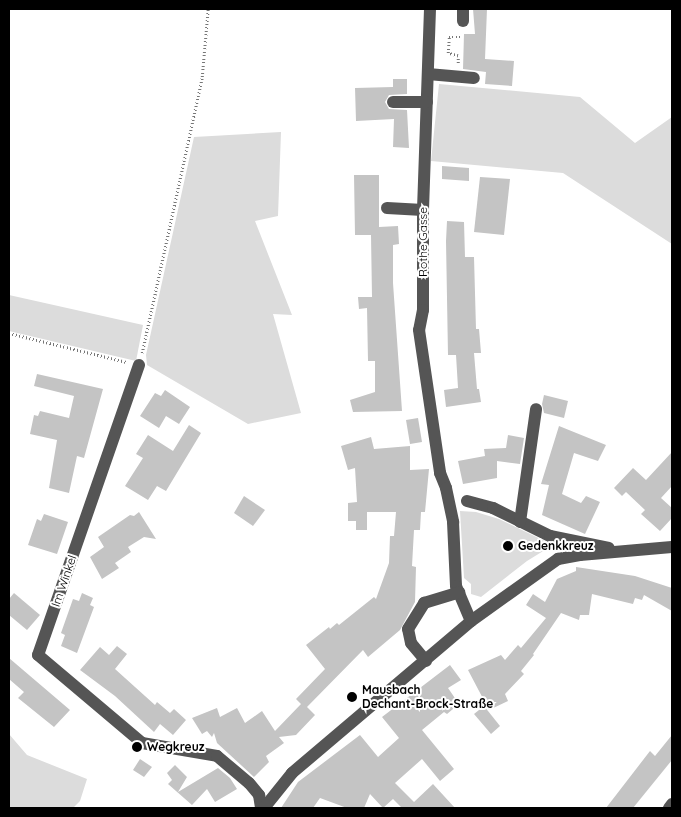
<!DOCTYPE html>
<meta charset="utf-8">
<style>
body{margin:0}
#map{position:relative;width:681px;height:817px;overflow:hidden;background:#fff;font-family:Quicksand,sans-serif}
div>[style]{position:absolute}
.green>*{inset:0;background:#dcdcdc}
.building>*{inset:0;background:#c4c4c4}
.path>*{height:2.5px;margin-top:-1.25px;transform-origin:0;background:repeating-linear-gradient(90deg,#777 0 1px,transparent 0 3.5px)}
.minor>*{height:12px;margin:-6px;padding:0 6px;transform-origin:6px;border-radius:6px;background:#555}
.dots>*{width:14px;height:14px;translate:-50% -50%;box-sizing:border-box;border:2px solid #fff;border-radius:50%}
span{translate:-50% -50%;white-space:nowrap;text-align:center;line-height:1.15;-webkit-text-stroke:4px #fff;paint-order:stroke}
.street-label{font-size:12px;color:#000}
.poi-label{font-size:12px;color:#000;font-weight:700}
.left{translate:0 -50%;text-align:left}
.frame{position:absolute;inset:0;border:10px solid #000;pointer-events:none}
</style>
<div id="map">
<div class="green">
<div style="clip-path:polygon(439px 84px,580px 97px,635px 143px,672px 117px,672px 244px,563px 173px,431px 161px)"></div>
<div style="clip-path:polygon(281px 132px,278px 216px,255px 221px,292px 315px,273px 314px,301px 413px,248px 424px,147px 365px,146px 355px,194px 137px)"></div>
<div style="clip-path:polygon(9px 295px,143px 325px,136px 361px,9px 331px)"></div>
<div style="clip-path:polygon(460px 511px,476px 512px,499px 519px,553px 545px,527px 561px,481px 597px,471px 594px,471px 584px,464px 578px)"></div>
<div style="clip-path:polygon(9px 734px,27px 755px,87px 779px,80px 801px,73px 808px,9px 808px)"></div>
</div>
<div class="building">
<div style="clip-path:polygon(473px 9px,487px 9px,485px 59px,514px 61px,512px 86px,485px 84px,486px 72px,463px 69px,464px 34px,475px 34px)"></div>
<div style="clip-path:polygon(393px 79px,407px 79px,407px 94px,389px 95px,385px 102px,389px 109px,407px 110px,409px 148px,393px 147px,394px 119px,356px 121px,355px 88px,393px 87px)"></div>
<div style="clip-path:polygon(442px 166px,469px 168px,469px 181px,442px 179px)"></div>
<div style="clip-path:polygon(354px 175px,379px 175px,379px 227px,398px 226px,399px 244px,393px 245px,393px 283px,402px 411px,353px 412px,350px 400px,375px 392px,375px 361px,368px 361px,367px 308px,359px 309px,358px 297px,372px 297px,371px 235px,355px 235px)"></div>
<div style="clip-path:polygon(480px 177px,510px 179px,504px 235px,474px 232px)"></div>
<div style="clip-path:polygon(447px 221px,464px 222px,465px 257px,474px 257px,476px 329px,479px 329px,481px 353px,474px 353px,477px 389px,479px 389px,481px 402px,446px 407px,444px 390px,458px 388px,456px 355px,448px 355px,446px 241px)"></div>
<div style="clip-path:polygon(37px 374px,103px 389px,84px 458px,77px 456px,69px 493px,49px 488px,57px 440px,30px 434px,34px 415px,38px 416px,40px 411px,69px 418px,74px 396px,34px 386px)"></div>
<div style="clip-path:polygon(165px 390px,190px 407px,179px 424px,166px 416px,159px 428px,140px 416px,155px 393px,161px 396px)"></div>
<div style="clip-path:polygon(544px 395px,568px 401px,564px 418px,544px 413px,542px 404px)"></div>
<div style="clip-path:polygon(418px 418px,422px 442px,410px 444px,406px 420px)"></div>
<div style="clip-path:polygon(189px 425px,201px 433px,166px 491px,157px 486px,148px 500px,125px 486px,143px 458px,136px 454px,148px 435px,173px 451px)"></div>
<div style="clip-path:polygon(559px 426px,606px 445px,598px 461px,574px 453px,562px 494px,581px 503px,586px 496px,600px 502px,585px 534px,542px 515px,549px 485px,541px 484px)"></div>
<div style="clip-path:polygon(508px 435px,524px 438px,520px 464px,497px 461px,497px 478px,463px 484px,458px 461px,485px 456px,484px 449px,506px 448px)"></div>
<div style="clip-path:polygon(371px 437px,374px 449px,410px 446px,410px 470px,429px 469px,425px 512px,421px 512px,420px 530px,414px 530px,412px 566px,416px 567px,415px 602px,400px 630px,368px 657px,363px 650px,307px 707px,315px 715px,296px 735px,279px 737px,284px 743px,266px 756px,269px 762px,254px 777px,217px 743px,214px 733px,212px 737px,207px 731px,202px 734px,192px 718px,217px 708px,220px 717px,237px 708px,245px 723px,262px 711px,275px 731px,301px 704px,296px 699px,325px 669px,306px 645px,329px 627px,330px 629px,337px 623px,339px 625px,374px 597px,376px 599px,389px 563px,390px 536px,394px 536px,396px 512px,367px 512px,367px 530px,356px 530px,356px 521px,348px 521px,348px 503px,357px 502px,355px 468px,348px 470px,341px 446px)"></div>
<div style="clip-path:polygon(672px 452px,672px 486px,661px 498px,672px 508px,672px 518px,660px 531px,641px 514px,645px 510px,626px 492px,622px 496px,614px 488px,633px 468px,646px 480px)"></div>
<div style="clip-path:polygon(244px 496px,265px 510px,253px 526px,234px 513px)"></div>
<div style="clip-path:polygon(139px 512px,156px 539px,144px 537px,128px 547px,131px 552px,115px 563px,119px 568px,102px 579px,90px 557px,104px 547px,98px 537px,130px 515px,134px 516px)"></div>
<div style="clip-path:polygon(44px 514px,68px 522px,57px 554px,28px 545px,37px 519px,41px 521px)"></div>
<div style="clip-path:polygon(576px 567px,635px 576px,672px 588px,672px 611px,644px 595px,642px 600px,635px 598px,633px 604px,592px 594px,589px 615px,580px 615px,579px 620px,561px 613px,533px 654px,534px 655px,521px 671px,524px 674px,505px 694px,508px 701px,489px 710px,468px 670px,501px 655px,505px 660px,518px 645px,521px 648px,546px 618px,526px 605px,533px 594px,545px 602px,557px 579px,576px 571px)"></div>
<div style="clip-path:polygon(14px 593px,40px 615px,27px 630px,9px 615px,9px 599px)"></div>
<div style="clip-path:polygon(82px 593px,93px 598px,90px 605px,94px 607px,77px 653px,61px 646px,65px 635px,61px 633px,73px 599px,79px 601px)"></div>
<div style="clip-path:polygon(117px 646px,127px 654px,115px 669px,155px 705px,157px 702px,170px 713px,174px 709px,186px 720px,173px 735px,160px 724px,154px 732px,115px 696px,80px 670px,100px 647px,109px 655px)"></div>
<div style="clip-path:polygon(9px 658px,70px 710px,54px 727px,18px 698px,24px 692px,9px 679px)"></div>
<div style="clip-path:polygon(450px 665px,461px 680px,448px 688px,459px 704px,447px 714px,444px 712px,422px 730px,454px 769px,440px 781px,422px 759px,395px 783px,414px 802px,433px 784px,455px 808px,402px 808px,393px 799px,383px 808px,370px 794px,364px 808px,347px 808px,320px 798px,313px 808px,281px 808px,298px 782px,360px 735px,378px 757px,399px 738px,382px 717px)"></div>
<div style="clip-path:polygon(484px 706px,500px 726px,491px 734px,474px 714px)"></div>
<div style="clip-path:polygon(672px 735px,672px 760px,633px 808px,606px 808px,650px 751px,655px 756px)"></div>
<div style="clip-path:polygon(140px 759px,152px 767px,144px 777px,133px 770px)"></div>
<div style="clip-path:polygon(175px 765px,187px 777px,178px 792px,218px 768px,230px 778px,237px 789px,215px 802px,207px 789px,192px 805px,168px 784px,172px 780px,167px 773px)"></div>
</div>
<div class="path">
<div style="left:458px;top:63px;width:7px;rotate:-90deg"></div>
<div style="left:458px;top:56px;width:10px;rotate:-163deg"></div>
<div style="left:448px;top:53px;width:16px;rotate:-86deg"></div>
<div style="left:449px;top:37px;width:11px"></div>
<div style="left:9px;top:333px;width:121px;rotate:13.9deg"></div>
<div style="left:142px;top:353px;width:282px;rotate:-77.7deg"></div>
<div style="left:202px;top:77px;width:68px;rotate:-85deg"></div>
</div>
<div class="minor">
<div style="left:430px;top:9px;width:201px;rotate:92deg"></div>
<div style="left:423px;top:210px;width:100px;rotate:90deg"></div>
<div style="left:423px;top:310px;width:20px;rotate:101deg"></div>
<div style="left:419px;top:330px;width:145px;rotate:81.6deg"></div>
<div style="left:440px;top:473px;width:16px;rotate:68deg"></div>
<div style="left:446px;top:488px;width:35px;rotate:78deg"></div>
<div style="left:453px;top:522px;width:64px;rotate:87.3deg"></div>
<div style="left:456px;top:586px;width:38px;rotate:67deg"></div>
<div style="left:463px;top:9px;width:12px;rotate:90deg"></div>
<div style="left:428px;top:74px;width:46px;rotate:5deg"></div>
<div style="left:393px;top:102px;width:34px"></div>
<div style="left:387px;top:208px;width:36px;rotate:3deg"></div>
<div style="left:139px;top:365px;width:307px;rotate:109.2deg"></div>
<div style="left:38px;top:655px;width:136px;rotate:40.2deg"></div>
<div style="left:142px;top:743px;width:76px;rotate:9.8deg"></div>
<div style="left:217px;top:756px;width:42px;rotate:40.2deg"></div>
<div style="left:249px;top:783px;width:16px;rotate:50deg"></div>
<div style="left:259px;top:795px;width:13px;rotate:81deg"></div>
<div style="left:467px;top:501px;width:27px;rotate:15deg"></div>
<div style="left:493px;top:508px;width:64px;rotate:26.2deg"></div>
<div style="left:550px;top:536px;width:60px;rotate:11.5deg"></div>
<div style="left:520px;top:522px;width:114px;rotate:-81.9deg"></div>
<div style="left:426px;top:661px;width:23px;rotate:-130deg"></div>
<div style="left:411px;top:643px;width:14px;rotate:-102deg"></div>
<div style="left:408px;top:629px;width:31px;rotate:-58deg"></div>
<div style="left:424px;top:603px;width:37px;rotate:-17deg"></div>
<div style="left:264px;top:808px;width:45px;rotate:-51.3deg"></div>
<div style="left:292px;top:773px;width:235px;rotate:-40.3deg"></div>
<div style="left:471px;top:621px;width:107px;rotate:-35.5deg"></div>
<div style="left:558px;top:559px;width:22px;rotate:-10deg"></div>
<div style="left:580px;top:555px;width:92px;rotate:-5deg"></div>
<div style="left:669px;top:808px;width:5px;rotate:-53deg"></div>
</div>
<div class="dots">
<div style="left:508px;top:546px;background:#000"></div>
<div style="left:352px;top:697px;background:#000"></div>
<div style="left:137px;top:747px;background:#000"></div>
</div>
<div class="street-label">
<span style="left:423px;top:242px;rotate:-90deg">Rothe Gasse</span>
<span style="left:64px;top:581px;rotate:-71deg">Im Winkel</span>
</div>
<div class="poi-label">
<span class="left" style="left:518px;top:546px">Gedenkkreuz</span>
<span class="left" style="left:362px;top:697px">Mausbach<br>Dechant-Brock-Straße</span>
<span class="left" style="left:147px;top:747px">Wegkreuz</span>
</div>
<div class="frame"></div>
</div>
